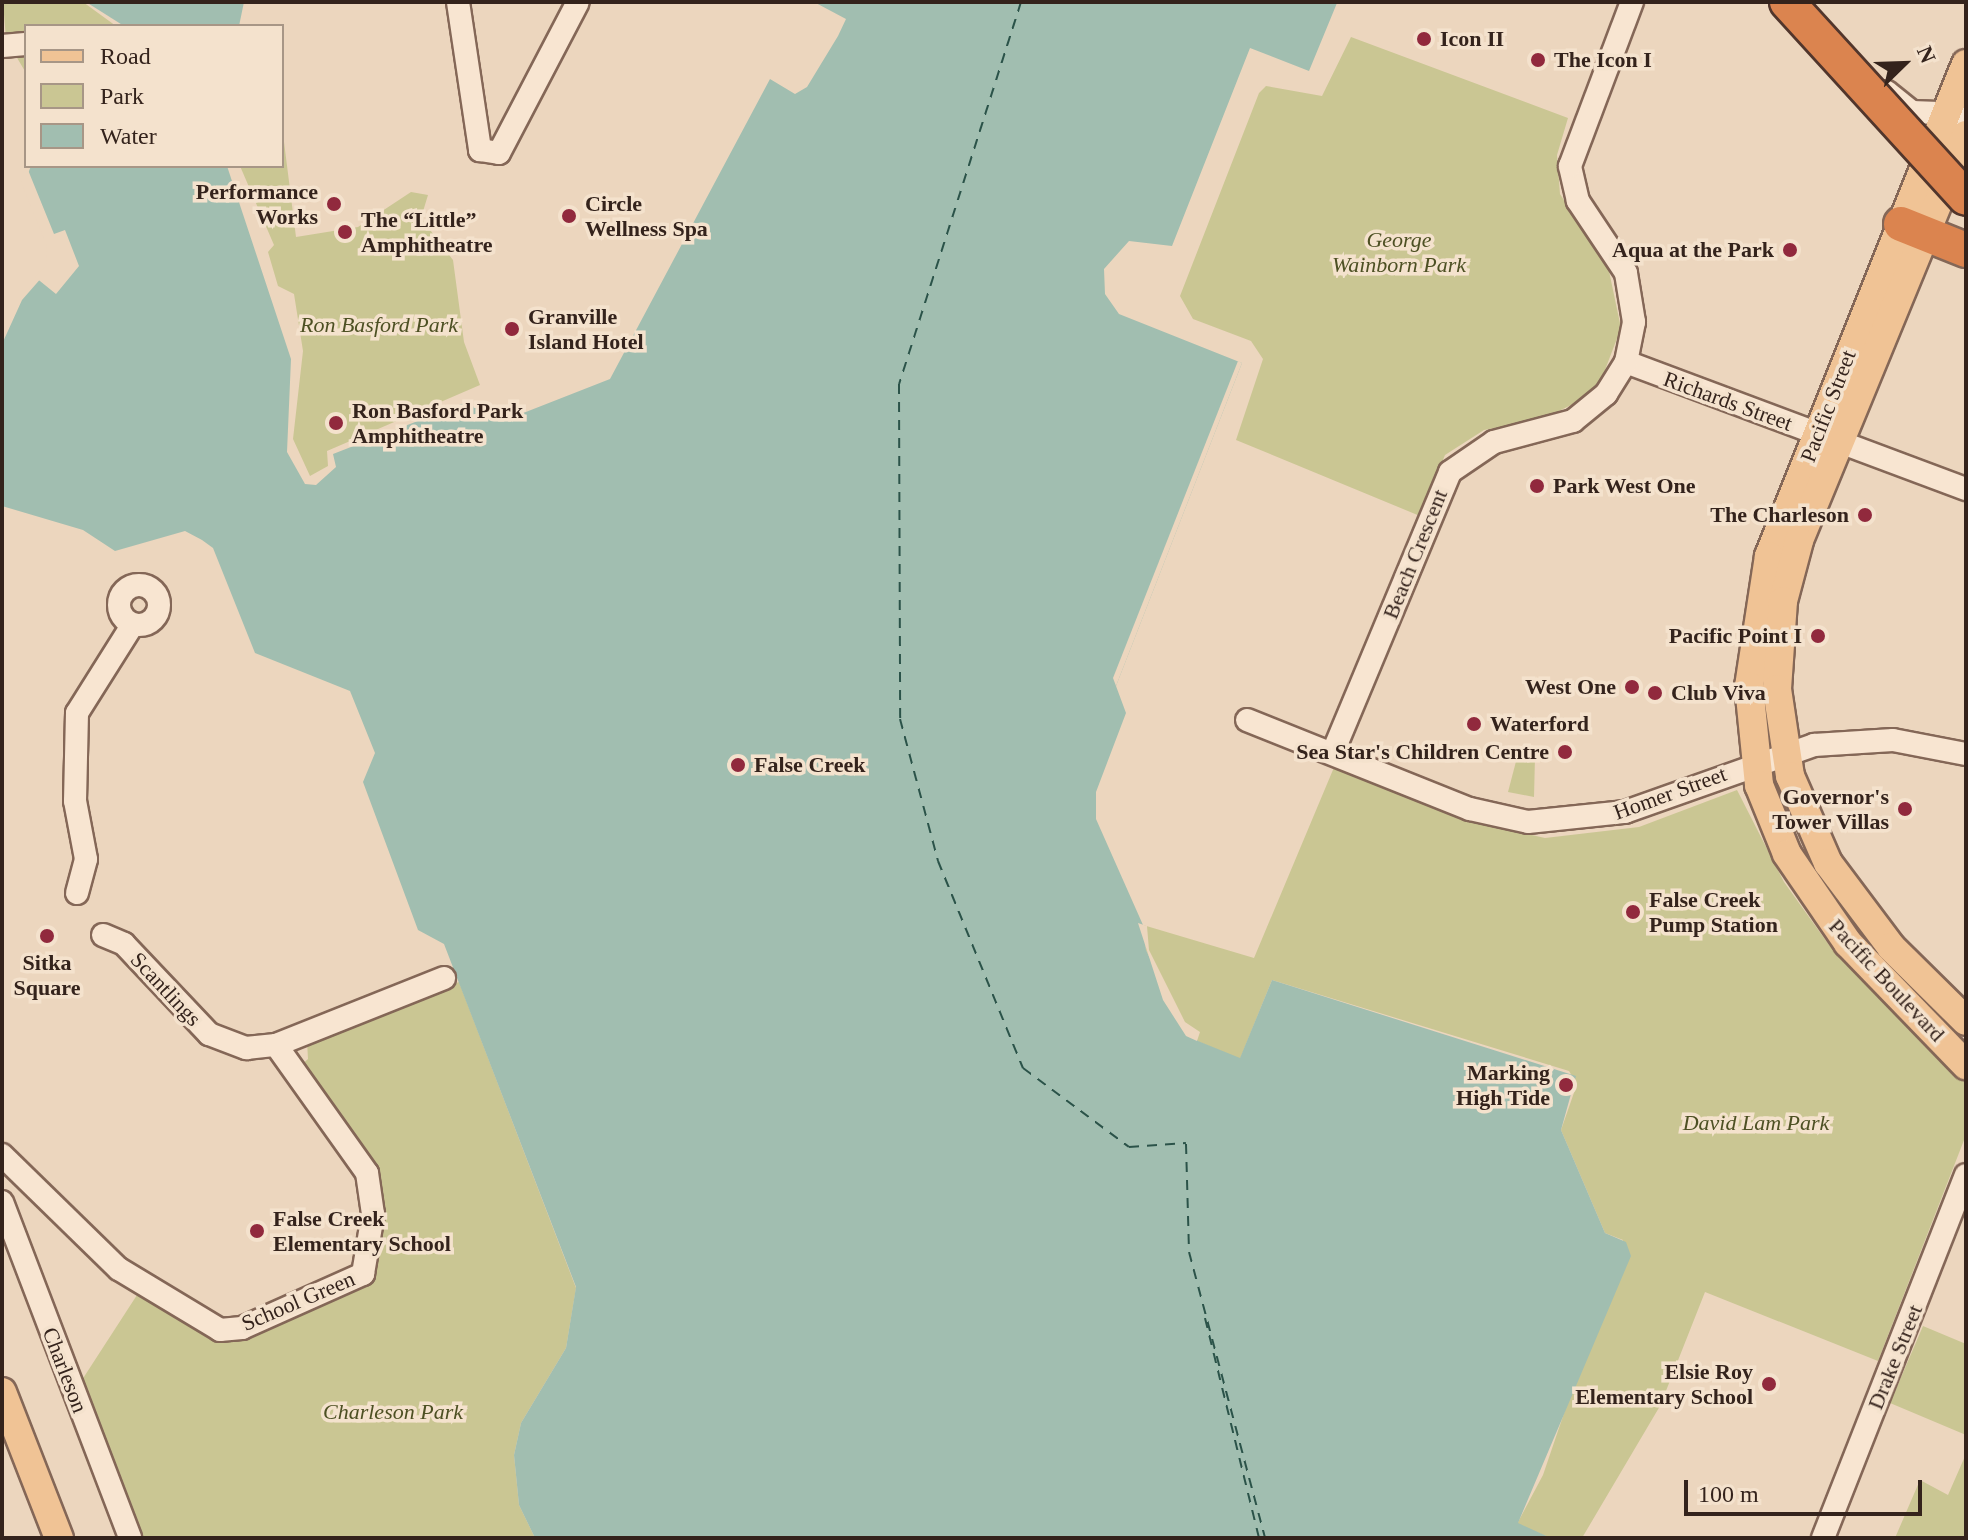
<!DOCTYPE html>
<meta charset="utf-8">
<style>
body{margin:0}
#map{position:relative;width:1968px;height:1540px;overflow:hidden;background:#ecd6be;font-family:"Times New Roman",serif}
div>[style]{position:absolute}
.green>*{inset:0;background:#cac693}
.water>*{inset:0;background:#a1beb0}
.pier>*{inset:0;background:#ecd6be}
.ferry>*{height:2px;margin-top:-1px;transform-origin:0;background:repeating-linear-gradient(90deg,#2b5349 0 10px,transparent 0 18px)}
.roads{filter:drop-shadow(2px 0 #846757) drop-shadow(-2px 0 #846757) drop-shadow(0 2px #846757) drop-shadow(0 -2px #846757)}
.minor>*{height:22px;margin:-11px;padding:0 11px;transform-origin:11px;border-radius:11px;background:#f8e5d1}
.minor>.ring{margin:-11px;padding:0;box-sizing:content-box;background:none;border:22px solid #f8e5d1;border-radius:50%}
.major>*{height:28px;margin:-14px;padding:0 14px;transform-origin:14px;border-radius:14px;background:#f0c395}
.highway>*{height:34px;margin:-17px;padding:0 17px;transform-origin:17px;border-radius:17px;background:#db844f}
.bridges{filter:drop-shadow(2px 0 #51362c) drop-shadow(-2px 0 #51362c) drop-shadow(0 2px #51362c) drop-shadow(0 -2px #51362c)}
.highway-bridge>*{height:34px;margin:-17px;padding:0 17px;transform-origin:17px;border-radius:17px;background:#db844f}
.dots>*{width:22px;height:22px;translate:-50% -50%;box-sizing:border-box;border:4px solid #f4e2cd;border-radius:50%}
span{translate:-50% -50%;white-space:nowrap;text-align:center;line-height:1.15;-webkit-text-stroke:7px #f4e2cd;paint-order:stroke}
.poi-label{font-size:22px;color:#34231c;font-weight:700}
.left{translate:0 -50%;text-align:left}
.right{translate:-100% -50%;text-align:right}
.park-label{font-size:22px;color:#4d5023;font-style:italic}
.street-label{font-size:22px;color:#34231c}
.frame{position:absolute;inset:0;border:4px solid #34231c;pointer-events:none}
.legend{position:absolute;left:24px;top:24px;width:260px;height:144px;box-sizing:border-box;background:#f4e2cd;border:2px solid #a79686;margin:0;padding:10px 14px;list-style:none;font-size:24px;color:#34231c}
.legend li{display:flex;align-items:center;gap:16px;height:40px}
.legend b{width:40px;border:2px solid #a79686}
.north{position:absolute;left:1864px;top:24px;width:80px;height:80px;-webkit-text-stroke:6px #f4e2cd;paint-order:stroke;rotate:67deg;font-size:22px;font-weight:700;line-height:32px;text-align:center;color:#34231c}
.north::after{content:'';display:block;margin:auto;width:28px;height:36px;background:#34231c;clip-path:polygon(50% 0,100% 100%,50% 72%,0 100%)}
.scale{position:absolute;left:1684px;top:1480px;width:238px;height:36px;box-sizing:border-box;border:4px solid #34231c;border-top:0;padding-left:10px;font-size:24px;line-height:28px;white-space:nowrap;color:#34231c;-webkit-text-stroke:6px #f4e2cd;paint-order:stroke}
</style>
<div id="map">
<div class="green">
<div style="clip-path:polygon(3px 2px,83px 2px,116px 26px,26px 26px,26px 73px,6px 39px)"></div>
<div style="clip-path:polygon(1351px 37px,1568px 118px,1557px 155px,1560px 194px,1609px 271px,1621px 328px,1600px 383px,1573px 404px,1543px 419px,1484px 430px,1445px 455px,1420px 516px,1236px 440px,1263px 359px,1251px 341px,1193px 319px,1180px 296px,1259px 93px,1266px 86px,1322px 96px)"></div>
<div style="clip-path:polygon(282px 126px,296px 237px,358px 227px,411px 192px,428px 195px,421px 218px,453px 260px,464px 342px,480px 385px,327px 451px,328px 466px,310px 476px,293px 439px,303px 351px,294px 294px,278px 286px,268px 252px,274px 245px,240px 166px,282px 166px)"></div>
<div style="clip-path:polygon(1519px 750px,1535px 757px,1534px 797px,1508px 792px)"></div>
<div style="clip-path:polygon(1335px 765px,1463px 819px,1545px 838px,1639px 827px,1737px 790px,1784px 882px,1829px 945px,1966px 1084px,1966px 1135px,1878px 1361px,1705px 1292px,1660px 1406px,1582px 1538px,1551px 1538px,1517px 1524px,1543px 1475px,1623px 1240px,1605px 1233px,1561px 1130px,1577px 1084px,1569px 1071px,1272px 980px,1240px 1059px,1197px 1041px,1182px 1024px,1146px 950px,1143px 925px,1254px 958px)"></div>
<div style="clip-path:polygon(459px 982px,576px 1288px,566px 1348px,521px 1423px,514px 1455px,519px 1505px,535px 1538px,141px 1538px,80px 1383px,137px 1295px,152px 1294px,215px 1337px,240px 1340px,361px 1289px,378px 1205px,298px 1068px,308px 1059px,307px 1041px)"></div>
<div style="clip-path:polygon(1923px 1326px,1966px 1344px,1966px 1435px,1890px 1403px)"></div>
<div style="clip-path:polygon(1966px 1454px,1966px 1538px,1895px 1538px,1920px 1480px,1948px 1495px)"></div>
</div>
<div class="water">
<div style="clip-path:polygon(86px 2px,244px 2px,239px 26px,124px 26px)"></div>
<div style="clip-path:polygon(814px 2px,1337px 3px,1309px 71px,1250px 48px,1172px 246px,1129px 241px,1104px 269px,1105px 294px,1119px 314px,1242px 363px,1116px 686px,1126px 713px,1096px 792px,1096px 819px,1143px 925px,1146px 950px,1182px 1024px,1198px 1041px,1240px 1058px,1272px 980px,1576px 1076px,1561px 1130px,1605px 1233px,1626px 1242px,1631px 1256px,1518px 1523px,1551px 1538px,535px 1538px,519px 1505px,514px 1455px,521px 1423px,566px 1348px,576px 1287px,444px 944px,418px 930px,363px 782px,375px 753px,350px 691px,255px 653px,213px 548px,202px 540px,185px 531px,115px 551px,83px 530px,2px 506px,2px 344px,22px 300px,50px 268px,51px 245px,25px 181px,31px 166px,227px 166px,291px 359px,287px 452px,305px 484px,316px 485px,336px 467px,333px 454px,464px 403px,508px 419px,610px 379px,770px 79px,795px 94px,807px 87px,838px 36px,846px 19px)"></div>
</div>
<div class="pier">
<div style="clip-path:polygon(26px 165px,54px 234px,65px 230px,79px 266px,56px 294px,35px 277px,46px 266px,47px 246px,21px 182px)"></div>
<div style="clip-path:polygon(1238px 361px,1242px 363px,1116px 686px,1113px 678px)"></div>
<div style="clip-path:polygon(1138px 923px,1147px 926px,1149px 950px,1185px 1022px,1200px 1032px,1197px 1041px,1186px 1036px,1163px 1000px)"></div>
</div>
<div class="ferry">
<div style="left:1021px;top:2px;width:401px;rotate:107.7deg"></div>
<div style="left:899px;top:384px;width:335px;rotate:89.8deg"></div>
<div style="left:900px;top:719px;width:147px;rotate:75deg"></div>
<div style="left:938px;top:861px;width:224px;rotate:67.7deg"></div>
<div style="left:1023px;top:1068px;width:132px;rotate:36.7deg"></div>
<div style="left:1129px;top:1147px;width:57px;rotate:-4deg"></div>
<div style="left:1186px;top:1144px;width:108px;rotate:88.4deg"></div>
<div style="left:1189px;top:1252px;width:296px;rotate:75.1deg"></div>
<div style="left:1205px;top:1318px;width:227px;rotate:76.2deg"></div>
</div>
<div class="roads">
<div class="minor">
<div style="left:458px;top:2px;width:150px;rotate:81.5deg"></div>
<div style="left:480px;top:150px;width:19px;rotate:9deg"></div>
<div style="left:499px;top:153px;width:170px;rotate:-62.4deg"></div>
<div style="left:2px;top:46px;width:24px;rotate:-5deg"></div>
<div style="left:1887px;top:92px;width:32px;rotate:39deg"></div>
<div style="left:1912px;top:112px;width:54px;rotate:2.1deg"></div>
<div style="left:1626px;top:362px;width:363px;rotate:20.5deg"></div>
<div class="ring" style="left:119px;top:585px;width:18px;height:18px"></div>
<div style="left:1247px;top:720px;width:240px;rotate:21.8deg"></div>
<div style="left:1470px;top:809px;width:59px;rotate:12.6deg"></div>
<div style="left:1528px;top:822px;width:98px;rotate:-5.9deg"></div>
<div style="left:1625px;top:812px;width:201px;rotate:-19.5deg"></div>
<div style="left:1814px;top:745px;width:79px;rotate:-3.6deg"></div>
<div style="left:1893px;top:740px;width:74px;rotate:10.9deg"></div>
<div style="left:1333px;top:752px;width:303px;rotate:-67.3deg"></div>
<div style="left:1450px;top:472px;width:53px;rotate:-34.3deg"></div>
<div style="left:1494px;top:442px;width:82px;rotate:-14.9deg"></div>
<div style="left:1573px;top:421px;width:43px;rotate:-39.3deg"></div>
<div style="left:1606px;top:394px;width:38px;rotate:-58deg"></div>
<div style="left:1626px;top:362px;width:41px;rotate:-78.7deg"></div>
<div style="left:1634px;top:322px;width:50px;rotate:-99.3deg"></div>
<div style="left:1626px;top:273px;width:87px;rotate:-123.7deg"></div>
<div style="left:1578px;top:201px;width:36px;rotate:-103deg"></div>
<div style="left:1570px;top:166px;width:175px;rotate:-69.3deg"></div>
<div style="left:77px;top:893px;width:35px;rotate:-75deg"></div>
<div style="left:86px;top:859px;width:59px;rotate:-100.7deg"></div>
<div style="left:75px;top:801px;width:88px;rotate:-88.7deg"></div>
<div style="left:77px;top:713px;width:105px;rotate:-57.8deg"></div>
<div style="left:103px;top:935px;width:23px;rotate:23deg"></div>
<div style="left:124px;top:944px;width:124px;rotate:46.6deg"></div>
<div style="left:209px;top:1034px;width:40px;rotate:21deg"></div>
<div style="left:246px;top:1048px;width:30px;rotate:-6deg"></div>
<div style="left:276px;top:1045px;width:181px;rotate:-21.7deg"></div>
<div style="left:2px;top:1155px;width:163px;rotate:44.3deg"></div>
<div style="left:119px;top:1269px;width:118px;rotate:31.1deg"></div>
<div style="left:220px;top:1330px;width:22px;rotate:-5deg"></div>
<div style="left:242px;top:1328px;width:133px;rotate:-24.1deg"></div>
<div style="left:363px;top:1274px;width:61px;rotate:-80.5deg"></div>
<div style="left:373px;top:1214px;width:41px;rotate:-98.3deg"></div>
<div style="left:367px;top:1173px;width:157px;rotate:-125.4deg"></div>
<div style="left:2px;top:1202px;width:360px;rotate:69.1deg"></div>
<div style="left:1823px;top:1538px;width:390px;rotate:-68.5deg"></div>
</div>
<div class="major">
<div style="left:1966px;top:64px;width:530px;rotate:111.82deg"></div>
<div style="left:1769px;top:556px;width:132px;rotate:98.7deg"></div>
<div style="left:1749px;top:686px;width:100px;rotate:84.2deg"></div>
<div style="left:1759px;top:785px;width:74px;rotate:67.9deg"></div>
<div style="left:1787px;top:854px;width:108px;rotate:55.6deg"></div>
<div style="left:1848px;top:943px;width:170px;rotate:46deg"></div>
<div style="left:1966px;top:135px;width:439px;rotate:112.4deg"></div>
<div style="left:1799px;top:541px;width:62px;rotate:104.9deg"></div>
<div style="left:1783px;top:601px;width:88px;rotate:93.9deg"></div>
<div style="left:1777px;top:689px;width:88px;rotate:81.5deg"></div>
<div style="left:1790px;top:776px;width:95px;rotate:66.4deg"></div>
<div style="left:1828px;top:863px;width:105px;rotate:53.1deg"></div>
<div style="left:1891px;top:947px;width:105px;rotate:44.6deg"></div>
<div style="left:2px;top:1392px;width:157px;rotate:68.7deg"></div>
</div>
<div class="highway">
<div style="left:1901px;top:224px;width:70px;rotate:21.8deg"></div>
</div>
</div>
<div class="bridges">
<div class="highway-bridge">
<div style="left:1787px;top:2px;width:265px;rotate:47.6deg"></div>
</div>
</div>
<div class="dots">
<div style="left:1424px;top:39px;background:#91293d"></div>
<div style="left:1538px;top:60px;background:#91293d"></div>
<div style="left:334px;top:204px;background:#91293d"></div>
<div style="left:569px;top:216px;background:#91293d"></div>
<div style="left:345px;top:232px;background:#91293d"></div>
<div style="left:1790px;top:250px;background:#91293d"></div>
<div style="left:512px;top:329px;background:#91293d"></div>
<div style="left:336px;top:423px;background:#91293d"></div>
<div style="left:1537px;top:486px;background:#91293d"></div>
<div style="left:1865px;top:515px;background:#91293d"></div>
<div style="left:1818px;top:636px;background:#91293d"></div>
<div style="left:1632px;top:687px;background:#91293d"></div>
<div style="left:1655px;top:693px;background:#91293d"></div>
<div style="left:1474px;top:724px;background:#91293d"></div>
<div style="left:1565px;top:752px;background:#91293d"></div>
<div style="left:738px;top:765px;background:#91293d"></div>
<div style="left:1905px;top:809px;background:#91293d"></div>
<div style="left:1633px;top:912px;background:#91293d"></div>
<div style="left:47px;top:936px;background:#91293d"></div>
<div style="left:1566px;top:1085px;background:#91293d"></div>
<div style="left:257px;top:1231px;background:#91293d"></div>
<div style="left:1769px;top:1384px;background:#91293d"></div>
</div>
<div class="poi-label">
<span class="left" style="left:1440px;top:39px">Icon II</span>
<span class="left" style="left:1554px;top:60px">The Icon I</span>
<span class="right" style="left:318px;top:204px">Performance<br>Works</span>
<span class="left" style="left:585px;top:216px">Circle<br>Wellness Spa</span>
<span class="left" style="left:361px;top:232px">The “Little”<br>Amphitheatre</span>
<span class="right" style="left:1774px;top:250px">Aqua at the Park</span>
<span class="left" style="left:528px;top:329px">Granville<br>Island Hotel</span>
<span class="left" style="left:352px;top:423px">Ron Basford Park<br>Amphitheatre</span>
<span class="left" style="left:1553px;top:486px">Park West One</span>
<span class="right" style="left:1849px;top:515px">The Charleson</span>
<span class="right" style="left:1802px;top:636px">Pacific Point I</span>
<span class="right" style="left:1616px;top:687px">West One</span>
<span class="left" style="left:1671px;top:693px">Club Viva</span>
<span class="left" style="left:1490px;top:724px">Waterford</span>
<span class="right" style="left:1549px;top:752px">Sea Star's Children Centre</span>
<span class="left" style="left:754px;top:765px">False Creek</span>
<span class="right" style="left:1889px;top:809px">Governor's<br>Tower Villas</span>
<span class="left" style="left:1649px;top:912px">False Creek<br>Pump Station</span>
<span style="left:47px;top:975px">Sitka<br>Square</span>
<span class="right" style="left:1550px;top:1085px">Marking<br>High Tide</span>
<span class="left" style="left:273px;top:1231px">False Creek<br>Elementary School</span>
<span class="right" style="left:1753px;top:1384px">Elsie Roy<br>Elementary School</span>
</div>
<div class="park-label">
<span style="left:1399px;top:252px">George<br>Wainborn Park</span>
<span style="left:379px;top:325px">Ron Basford Park</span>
<span style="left:1756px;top:1123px">David Lam Park</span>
<span style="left:393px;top:1412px">Charleson Park</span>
</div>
<div class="street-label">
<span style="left:1728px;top:401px;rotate:20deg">Richards Street</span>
<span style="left:1828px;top:406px;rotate:-69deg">Pacific Street</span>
<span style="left:1415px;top:554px;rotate:-68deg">Beach Crescent</span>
<span style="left:1670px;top:793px;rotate:-20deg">Homer Street</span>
<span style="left:1887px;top:980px;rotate:47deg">Pacific Boulevard</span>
<span style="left:166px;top:989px;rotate:47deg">Scantlings</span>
<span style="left:298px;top:1301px;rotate:-23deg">School Green</span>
<span style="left:1895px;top:1357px;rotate:-68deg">Drake Street</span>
<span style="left:65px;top:1370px;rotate:69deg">Charleson</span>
</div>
<div class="frame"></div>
<ul class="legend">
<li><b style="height:10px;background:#f0c395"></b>Road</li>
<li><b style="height:22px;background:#cac693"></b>Park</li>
<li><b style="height:22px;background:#a1beb0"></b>Water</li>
</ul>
<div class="north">N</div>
<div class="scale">100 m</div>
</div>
